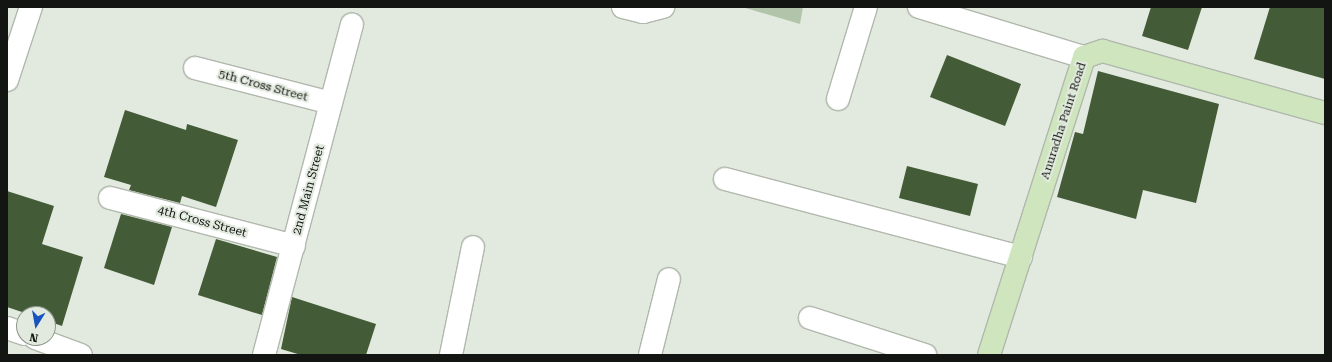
<!DOCTYPE html>
<style>
body{margin:0}
#map{position:relative;width:1332px;height:362px;overflow:hidden;background:#e2eadf;font-family:"Roboto Serif",serif}
div>[style]{position:absolute}
.green>*{inset:0;background:#b2c4aa}
.building>*{inset:0;background:#435b36}
.roads{filter:drop-shadow(1px 0 #b1b8ad) drop-shadow(-1px 0 #b1b8ad) drop-shadow(0 1px #b1b8ad) drop-shadow(0 -1px #b1b8ad)}
.street>*{height:22px;margin:-11px;padding:0 11px;transform-origin:11px;border-radius:11px;background:#fff}
.secondary>*{height:22px;margin:-11px;padding:0 11px;transform-origin:11px;border-radius:11px;background:#cee5be}
span{translate:-50% -50%;white-space:nowrap;text-align:center;line-height:1.15;-webkit-text-stroke:4px #e2eadf;paint-order:stroke}
.street-label{font-size:12px;color:#121511}
.frame{position:absolute;inset:0;border:8px solid #121511;pointer-events:none}
.north{position:absolute;left:16px;top:306px;width:40px;height:40px;box-sizing:border-box;background:#e2eadf;border:1px solid #8f958d;border-radius:50%;rotate:191deg;font-size:11px;font-weight:700;line-height:16px;text-align:center;color:#121511}
.north::after{content:'';display:block;margin:auto;width:14px;height:18px;background:#1754bf;clip-path:polygon(50% 0,100% 100%,50% 72%,0 100%)}
</style>
<div id="map">
<div class="green">
<div style="clip-path:polygon(742px 7px,803px 7px,800px 24px)"></div>
</div>
<div class="building">
<div style="clip-path:polygon(1151px 7px,1202px 7px,1188px 50px,1142px 36px)"></div>
<div style="clip-path:polygon(1270px 7px,1325px 7px,1325px 79px,1254px 59px)"></div>
<div style="clip-path:polygon(947px 55px,1021px 84px,1005px 126px,930px 97px)"></div>
<div style="clip-path:polygon(1098px 71px,1219px 104px,1196px 203px,1143px 190px,1136px 219px,1057px 197px,1075px 132px,1083px 134px)"></div>
<div style="clip-path:polygon(125px 110px,186px 130px,187px 124px,238px 140px,216px 207px,182px 196px,180px 203px,129px 190px,131px 185px,104px 177px)"></div>
<div style="clip-path:polygon(907px 166px,978px 184px,970px 216px,899px 198px)"></div>
<div style="clip-path:polygon(7px 191px,54px 206px,42px 244px,83px 257px,62px 326px,48px 321px,48px 314px,28px 314px,7px 307px)"></div>
<div style="clip-path:polygon(121px 214px,172px 227px,154px 285px,104px 268px)"></div>
<div style="clip-path:polygon(216px 239px,277px 257px,262px 315px,198px 295px)"></div>
<div style="clip-path:polygon(292px 297px,376px 324px,366px 355px,301px 355px,281px 349px)"></div>
</div>
<div class="roads">
<div class="street">
<div style="left:623px;top:7px;width:21px;rotate:14deg"></div>
<div style="left:643px;top:12px;width:21px;rotate:-14deg"></div>
<div style="left:919px;top:7px;width:172px;rotate:16.9deg"></div>
<div style="left:195px;top:68px;width:140px;rotate:14.4deg"></div>
<div style="left:7px;top:80px;width:77px;rotate:-71.8deg"></div>
<div style="left:838px;top:99px;width:96px;rotate:-73.1deg"></div>
<div style="left:725px;top:179px;width:306px;rotate:14.8deg"></div>
<div style="left:110px;top:198px;width:190px;rotate:14.6deg"></div>
<div style="left:810px;top:318px;width:121px;rotate:17.8deg"></div>
<div style="left:7px;top:328px;width:18px;rotate:19deg"></div>
<div style="left:35px;top:338px;width:49px;rotate:20.3deg"></div>
<div style="left:264px;top:355px;width:342px;rotate:-75.1deg"></div>
<div style="left:451px;top:355px;width:110px;rotate:-78.5deg"></div>
<div style="left:650px;top:355px;width:78px;rotate:-76deg"></div>
</div>
<div class="secondary">
<div style="left:989px;top:355px;width:313px;rotate:-72.3deg"></div>
<div style="left:1084px;top:57px;width:20px;rotate:-18deg"></div>
<div style="left:1103px;top:51px;width:230px;rotate:15.6deg"></div>
</div>
</div>
<div class="street-label">
<span style="left:263px;top:86px;rotate:15deg">5th Cross Street</span>
<span style="left:1064px;top:121px;rotate:-72deg">Anuradha Paint Road</span>
<span style="left:309px;top:190px;rotate:-75deg">2nd Main Street</span>
<span style="left:202px;top:222px;rotate:15deg">4th Cross Street</span>
</div>
<div class="frame"></div>
<div class="north">N</div>
</div>
